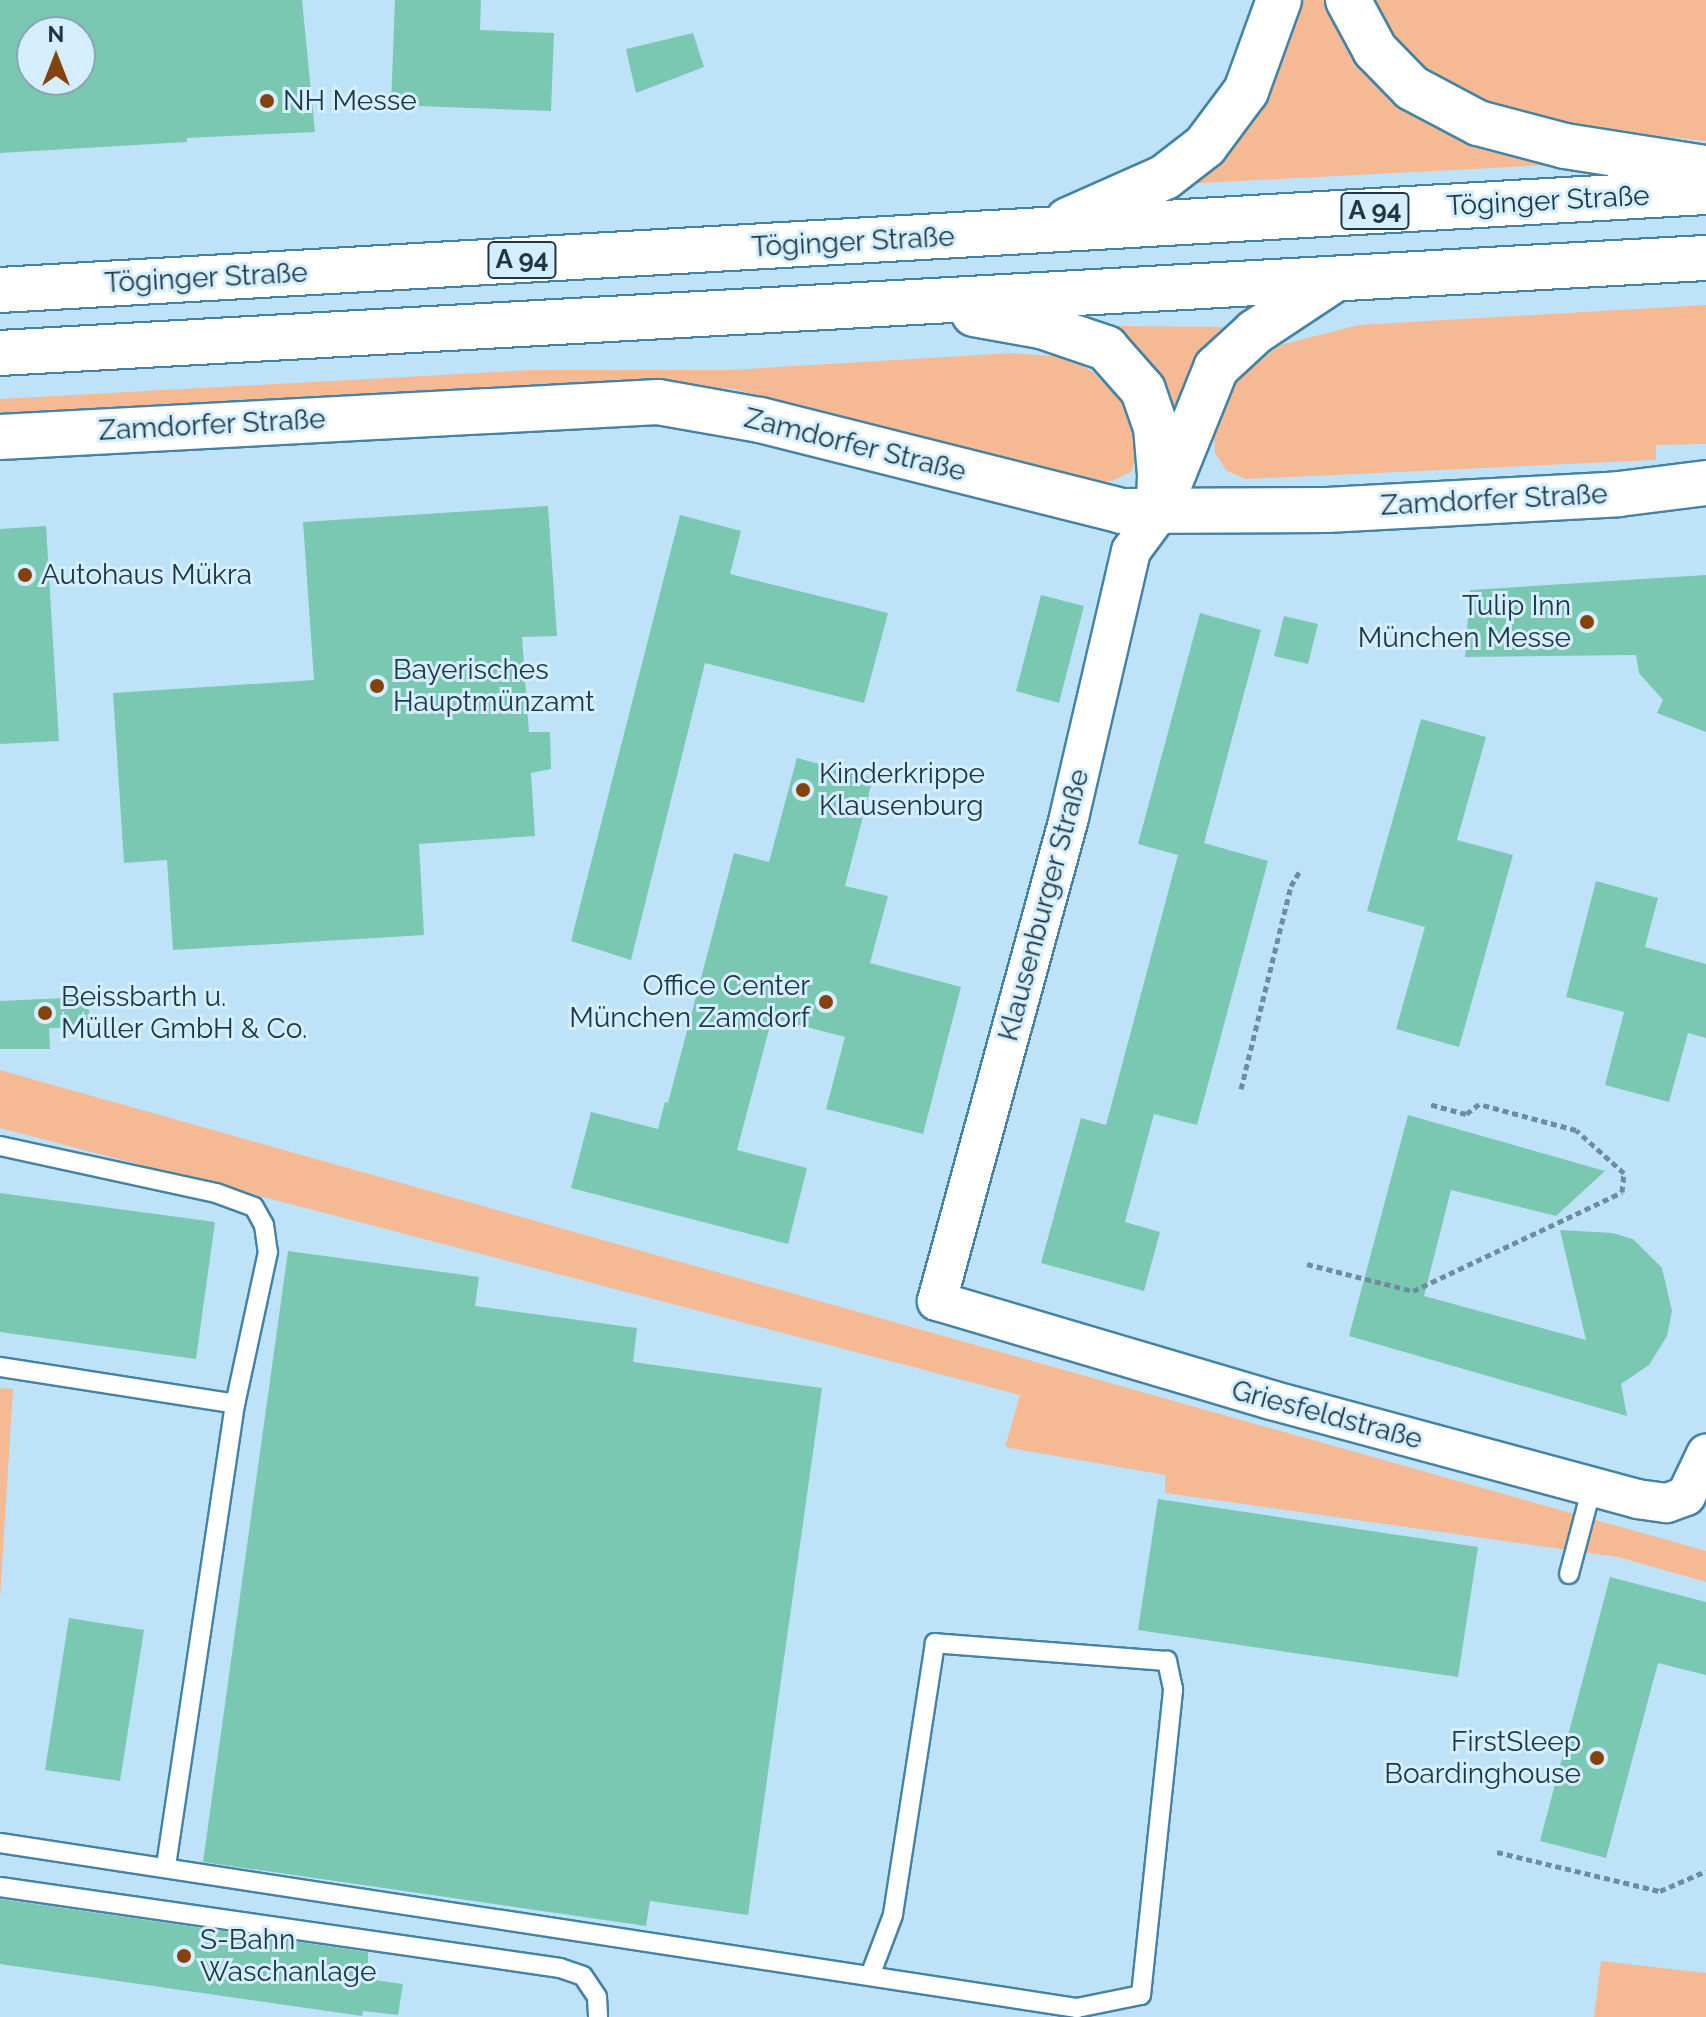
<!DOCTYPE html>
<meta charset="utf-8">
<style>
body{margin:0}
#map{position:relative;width:1706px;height:2017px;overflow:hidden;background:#bee3f9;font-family:Raleway,sans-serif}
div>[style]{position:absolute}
.green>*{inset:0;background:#f5ba93}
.building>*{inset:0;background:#7bc8b2}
.path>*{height:5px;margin-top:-2.5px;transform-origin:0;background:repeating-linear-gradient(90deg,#6d8d9f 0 6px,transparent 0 10px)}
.roads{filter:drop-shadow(2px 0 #4483a5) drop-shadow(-2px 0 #4483a5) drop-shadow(0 2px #4483a5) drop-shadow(0 -2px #4483a5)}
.service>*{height:18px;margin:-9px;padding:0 9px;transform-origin:9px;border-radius:9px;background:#fff}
.minor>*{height:38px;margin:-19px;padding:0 19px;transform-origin:19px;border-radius:19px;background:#fff}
.tertiary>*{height:44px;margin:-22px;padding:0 22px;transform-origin:22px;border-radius:22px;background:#fff}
.motorway>*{height:44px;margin:-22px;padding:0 22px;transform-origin:22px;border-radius:22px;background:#fff}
.dots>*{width:22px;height:22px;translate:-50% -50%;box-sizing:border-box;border:4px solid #d5eefd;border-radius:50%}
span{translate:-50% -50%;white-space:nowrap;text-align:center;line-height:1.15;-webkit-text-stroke:6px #d5eefd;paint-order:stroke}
.shield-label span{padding:2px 6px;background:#d5eefd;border:2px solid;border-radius:6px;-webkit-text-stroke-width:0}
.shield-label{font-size:26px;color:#1c3745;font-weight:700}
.poi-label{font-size:28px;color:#1c3745}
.left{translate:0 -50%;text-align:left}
.right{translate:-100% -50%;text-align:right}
.street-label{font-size:28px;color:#1c3745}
.north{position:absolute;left:16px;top:16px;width:80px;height:80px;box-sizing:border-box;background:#d5eefd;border:2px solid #8ba5b3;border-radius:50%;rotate:0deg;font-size:22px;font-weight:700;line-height:32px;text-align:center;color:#1c3745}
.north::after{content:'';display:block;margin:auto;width:28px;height:36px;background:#84430c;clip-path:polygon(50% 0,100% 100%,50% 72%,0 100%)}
</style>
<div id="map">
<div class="green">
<div style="clip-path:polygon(1297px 0,1331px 0,1333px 13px,1569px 164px,1182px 184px)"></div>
<div style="clip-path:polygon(1372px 0,1706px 0,1706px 141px,1557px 126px,1475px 102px,1412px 65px,1377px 20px)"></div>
<div style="clip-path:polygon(1706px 305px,1706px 444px,1656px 445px,1656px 460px,1246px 479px,1227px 471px,1215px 453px,1213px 426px,1220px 401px,1247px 371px,1280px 345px,1359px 325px)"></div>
<div style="clip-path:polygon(1118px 326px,1223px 327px,1204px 347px,1172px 409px,1145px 357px)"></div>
<div style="clip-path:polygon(1012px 353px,1066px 357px,1093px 372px,1126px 406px,1138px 439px,1138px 456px,1131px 472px,1112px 481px,1095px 482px,733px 389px,680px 385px,449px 390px,0 417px,0 399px,532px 370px,731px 370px)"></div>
<div style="clip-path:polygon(0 1070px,1706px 1551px,1706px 1582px,1618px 1557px,1165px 1493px,1165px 1475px,1005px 1447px,1020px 1395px,0 1128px)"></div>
<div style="clip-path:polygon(0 1388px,13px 1389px,0 1599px)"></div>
<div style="clip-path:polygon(1601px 1961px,1706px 1973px,1706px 2017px,1594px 2017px)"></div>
</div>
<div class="building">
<div style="clip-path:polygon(evenodd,0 0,302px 0,315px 132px,187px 138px,187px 142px,0 153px,0 0,32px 32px,80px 32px,80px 80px,32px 80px,32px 32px)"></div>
<div style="clip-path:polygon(395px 0,481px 0,480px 30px,554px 33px,551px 111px,391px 105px)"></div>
<div style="clip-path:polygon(693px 33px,704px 67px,636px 93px,626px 49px)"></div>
<div style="clip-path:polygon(548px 506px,557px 636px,522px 637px,529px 732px,550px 732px,551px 769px,531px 773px,535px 836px,419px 844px,424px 935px,173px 950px,167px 860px,124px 863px,113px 693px,314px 680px,303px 522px)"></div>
<div style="clip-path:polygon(680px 515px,741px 531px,730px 574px,888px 613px,864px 703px,705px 663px,631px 960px,571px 941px)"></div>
<div style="clip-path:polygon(46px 526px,59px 741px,0 744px,0 529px)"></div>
<div style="clip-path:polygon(1706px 575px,1706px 732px,1657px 713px,1663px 700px,1639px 673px,1636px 655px,1465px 657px,1470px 590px)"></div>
<div style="clip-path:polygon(1041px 595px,1084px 606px,1059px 703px,1016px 691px)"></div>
<div style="clip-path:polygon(1200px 613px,1261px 630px,1204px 843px,1268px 861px,1197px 1125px,1154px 1114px,1125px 1222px,1160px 1232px,1144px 1291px,1041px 1263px,1081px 1118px,1106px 1125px,1178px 855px,1138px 844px)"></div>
<div style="clip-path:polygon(1284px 616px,1318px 624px,1308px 664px,1274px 656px)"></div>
<div style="clip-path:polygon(1421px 719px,1486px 737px,1457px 840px,1513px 855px,1459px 1047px,1396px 1029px,1425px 927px,1367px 911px)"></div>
<div style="clip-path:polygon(797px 758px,873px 778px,845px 886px,888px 896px,870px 963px,961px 987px,923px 1134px,826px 1109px,845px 1037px,772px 1018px,737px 1150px,807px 1168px,788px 1244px,571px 1188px,591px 1112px,658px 1129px,665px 1102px,668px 1103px,734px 853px,769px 862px)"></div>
<div style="clip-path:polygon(1596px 881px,1658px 898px,1645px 947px,1706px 964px,1706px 1038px,1688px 1033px,1669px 1102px,1605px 1085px,1624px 1012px,1566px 997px)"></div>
<div style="clip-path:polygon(88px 997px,90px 1027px,49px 1028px,50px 1049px,0 1049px,0 1001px)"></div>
<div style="clip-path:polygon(1408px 1115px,1605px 1171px,1556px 1216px,1451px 1190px,1424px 1296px,1586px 1340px,1560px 1230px,1612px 1233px,1633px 1239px,1662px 1268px,1672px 1311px,1667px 1336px,1649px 1365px,1621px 1384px,1627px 1416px,1349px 1336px)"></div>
<div style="clip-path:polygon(0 1193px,215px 1222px,196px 1359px,0 1332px)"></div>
<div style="clip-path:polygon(288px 1251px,479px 1277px,475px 1306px,637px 1328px,633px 1362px,822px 1388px,748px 1915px,650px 1901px,646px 1926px,203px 1862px)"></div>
<div style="clip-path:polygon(1158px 1499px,1478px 1547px,1458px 1677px,1138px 1630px)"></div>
<div style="clip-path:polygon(1610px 1577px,1706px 1602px,1706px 1675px,1658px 1663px,1606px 1858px,1540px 1841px)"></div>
<div style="clip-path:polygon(69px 1618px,144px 1630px,120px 1781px,45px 1770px)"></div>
<div style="clip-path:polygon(0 1899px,368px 1952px,368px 1979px,403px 1984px,398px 2015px,363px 2011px,362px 2016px,0 1964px)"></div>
</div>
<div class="path">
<div style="left:1241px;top:1089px;width:209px;rotate:-76.2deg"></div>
<div style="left:1291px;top:886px;width:20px;rotate:-60deg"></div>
<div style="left:1307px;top:1264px;width:109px;rotate:14.3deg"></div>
<div style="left:1413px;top:1291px;width:231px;rotate:-25.3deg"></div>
<div style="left:1622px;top:1192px;width:19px;rotate:-84deg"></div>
<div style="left:1624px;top:1173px;width:64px;rotate:-138.1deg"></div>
<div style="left:1576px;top:1130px;width:100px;rotate:-165deg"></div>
<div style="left:1479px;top:1104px;width:16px;rotate:142deg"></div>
<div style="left:1466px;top:1114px;width:38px;rotate:-165deg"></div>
<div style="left:1497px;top:1852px;width:168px;rotate:13.5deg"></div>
<div style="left:1660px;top:1891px;width:50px;rotate:-23.5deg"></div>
</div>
<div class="roads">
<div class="service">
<div style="left:0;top:1146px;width:221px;rotate:12.3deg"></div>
<div style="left:216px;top:1193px;width:40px;rotate:20.2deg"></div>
<div style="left:254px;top:1207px;width:21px;rotate:61deg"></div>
<div style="left:264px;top:1225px;width:27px;rotate:82deg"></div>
<div style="left:268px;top:1252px;width:156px;rotate:102.2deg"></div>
<div style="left:0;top:1367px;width:238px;rotate:8.9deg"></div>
<div style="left:235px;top:1404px;width:467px;rotate:98.5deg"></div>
<div style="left:1569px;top:1574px;width:90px;rotate:-75.2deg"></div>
<div style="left:0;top:1843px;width:1090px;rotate:8.71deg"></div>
<div style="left:1077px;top:2008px;width:65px;rotate:-11.5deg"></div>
<div style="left:1141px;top:1995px;width:308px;rotate:-84deg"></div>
<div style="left:1173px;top:1689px;width:29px;rotate:-102deg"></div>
<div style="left:1167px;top:1661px;width:233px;rotate:-175.6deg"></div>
<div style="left:935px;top:1643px;width:275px;rotate:98.8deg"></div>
<div style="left:893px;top:1915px;width:65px;rotate:110.7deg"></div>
<div style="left:0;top:1887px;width:566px;rotate:8.23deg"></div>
<div style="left:560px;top:1968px;width:24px;rotate:19deg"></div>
<div style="left:583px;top:1976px;width:25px;rotate:56deg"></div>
<div style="left:597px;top:1997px;width:20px;rotate:87deg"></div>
</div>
<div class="minor">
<div style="left:1159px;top:513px;width:47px;rotate:126.4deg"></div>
<div style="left:1131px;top:551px;width:274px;rotate:103.1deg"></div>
<div style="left:1069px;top:818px;width:501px;rotate:105.29deg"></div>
<div style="left:937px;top:1301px;width:348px;rotate:16.5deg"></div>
<div style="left:1271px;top:1400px;width:379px;rotate:15.1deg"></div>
<div style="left:1637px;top:1499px;width:30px;rotate:8deg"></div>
<div style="left:1667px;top:1503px;width:20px;rotate:-20deg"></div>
<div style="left:1686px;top:1496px;width:47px;rotate:-64.5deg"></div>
</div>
<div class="tertiary">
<div style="left:0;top:437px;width:659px;rotate:-3.04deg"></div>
<div style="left:658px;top:402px;width:104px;rotate:10deg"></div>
<div style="left:760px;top:420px;width:372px;rotate:14.1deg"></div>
<div style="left:1121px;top:511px;width:206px;rotate:-0.3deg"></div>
<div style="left:1327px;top:510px;width:292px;rotate:-3.1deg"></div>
<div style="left:1619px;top:494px;width:88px;rotate:-7.2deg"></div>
</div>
<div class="motorway">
<div style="left:1348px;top:0;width:57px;rotate:61.6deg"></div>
<div style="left:1375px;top:50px;width:53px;rotate:45.8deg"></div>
<div style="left:1412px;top:88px;width:75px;rotate:27.9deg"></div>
<div style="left:1478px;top:123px;width:90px;rotate:14.8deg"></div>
<div style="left:1565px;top:146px;width:143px;rotate:8.9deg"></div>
<div style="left:1068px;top:220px;width:106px;rotate:-23.9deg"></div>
<div style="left:1165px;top:177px;width:51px;rotate:-37.8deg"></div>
<div style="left:1205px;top:146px;width:69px;rotate:-53.3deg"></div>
<div style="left:1246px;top:91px;width:97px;rotate:-70.1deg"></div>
<div style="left:0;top:290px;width:1709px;rotate:-3.29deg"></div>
<div style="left:974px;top:314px;width:68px;rotate:10.2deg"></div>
<div style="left:1041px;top:326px;width:69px;rotate:18.7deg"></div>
<div style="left:1106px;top:348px;width:56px;rotate:48.6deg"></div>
<div style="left:1143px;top:390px;width:39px;rotate:71deg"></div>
<div style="left:1156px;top:427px;width:48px;rotate:85.2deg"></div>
<div style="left:1160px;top:475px;width:38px;rotate:92deg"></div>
<div style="left:0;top:353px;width:1709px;rotate:-3.19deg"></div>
<div style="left:1166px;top:492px;width:134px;rotate:-68deg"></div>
<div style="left:1216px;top:368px;width:53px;rotate:-42.7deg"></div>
<div style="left:1255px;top:332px;width:96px;rotate:-33.5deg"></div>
</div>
</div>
<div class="dots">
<div style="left:267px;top:101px;background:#84430c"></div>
<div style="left:25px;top:575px;background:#84430c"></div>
<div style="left:1587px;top:622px;background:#84430c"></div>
<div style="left:377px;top:686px;background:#84430c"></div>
<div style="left:803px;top:790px;background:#84430c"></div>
<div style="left:826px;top:1002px;background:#84430c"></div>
<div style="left:45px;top:1013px;background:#84430c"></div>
<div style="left:1597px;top:1758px;background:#84430c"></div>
<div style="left:184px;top:1956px;background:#84430c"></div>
</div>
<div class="shield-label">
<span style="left:1375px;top:211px">A 94</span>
<span style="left:522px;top:260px">A 94</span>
</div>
<div class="poi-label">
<span class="left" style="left:283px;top:101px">NH Messe</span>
<span class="left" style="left:41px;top:575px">Autohaus Mükra</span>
<span class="right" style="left:1571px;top:622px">Tulip Inn<br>München Messe</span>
<span class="left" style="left:393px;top:686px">Bayerisches<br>Hauptmünzamt</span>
<span class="left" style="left:819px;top:790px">Kinderkrippe<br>Klausenburg</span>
<span class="right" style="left:810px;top:1002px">Office Center<br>München Zamdorf</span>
<span class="left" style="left:61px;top:1013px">Beissbarth u.<br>Müller GmbH &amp; Co.</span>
<span class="right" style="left:1581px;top:1758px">FirstSleep<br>Boardinghouse</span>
<span class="left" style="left:200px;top:1956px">S-Bahn<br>Waschanlage</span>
</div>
<div class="street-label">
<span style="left:1548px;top:201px;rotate:-3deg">Töginger Straße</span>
<span style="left:853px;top:242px;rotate:-3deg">Töginger Straße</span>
<span style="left:206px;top:278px;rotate:-3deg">Töginger Straße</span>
<span style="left:212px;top:425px;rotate:-3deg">Zamdorfer Straße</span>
<span style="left:855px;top:445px;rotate:14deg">Zamdorfer Straße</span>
<span style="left:1494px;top:500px;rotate:-3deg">Zamdorfer Straße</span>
<span style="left:1044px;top:905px;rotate:-75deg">Klausenburger Straße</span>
<span style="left:1327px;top:1415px;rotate:15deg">Griesfeldstraße</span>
</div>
<div class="north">N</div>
</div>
